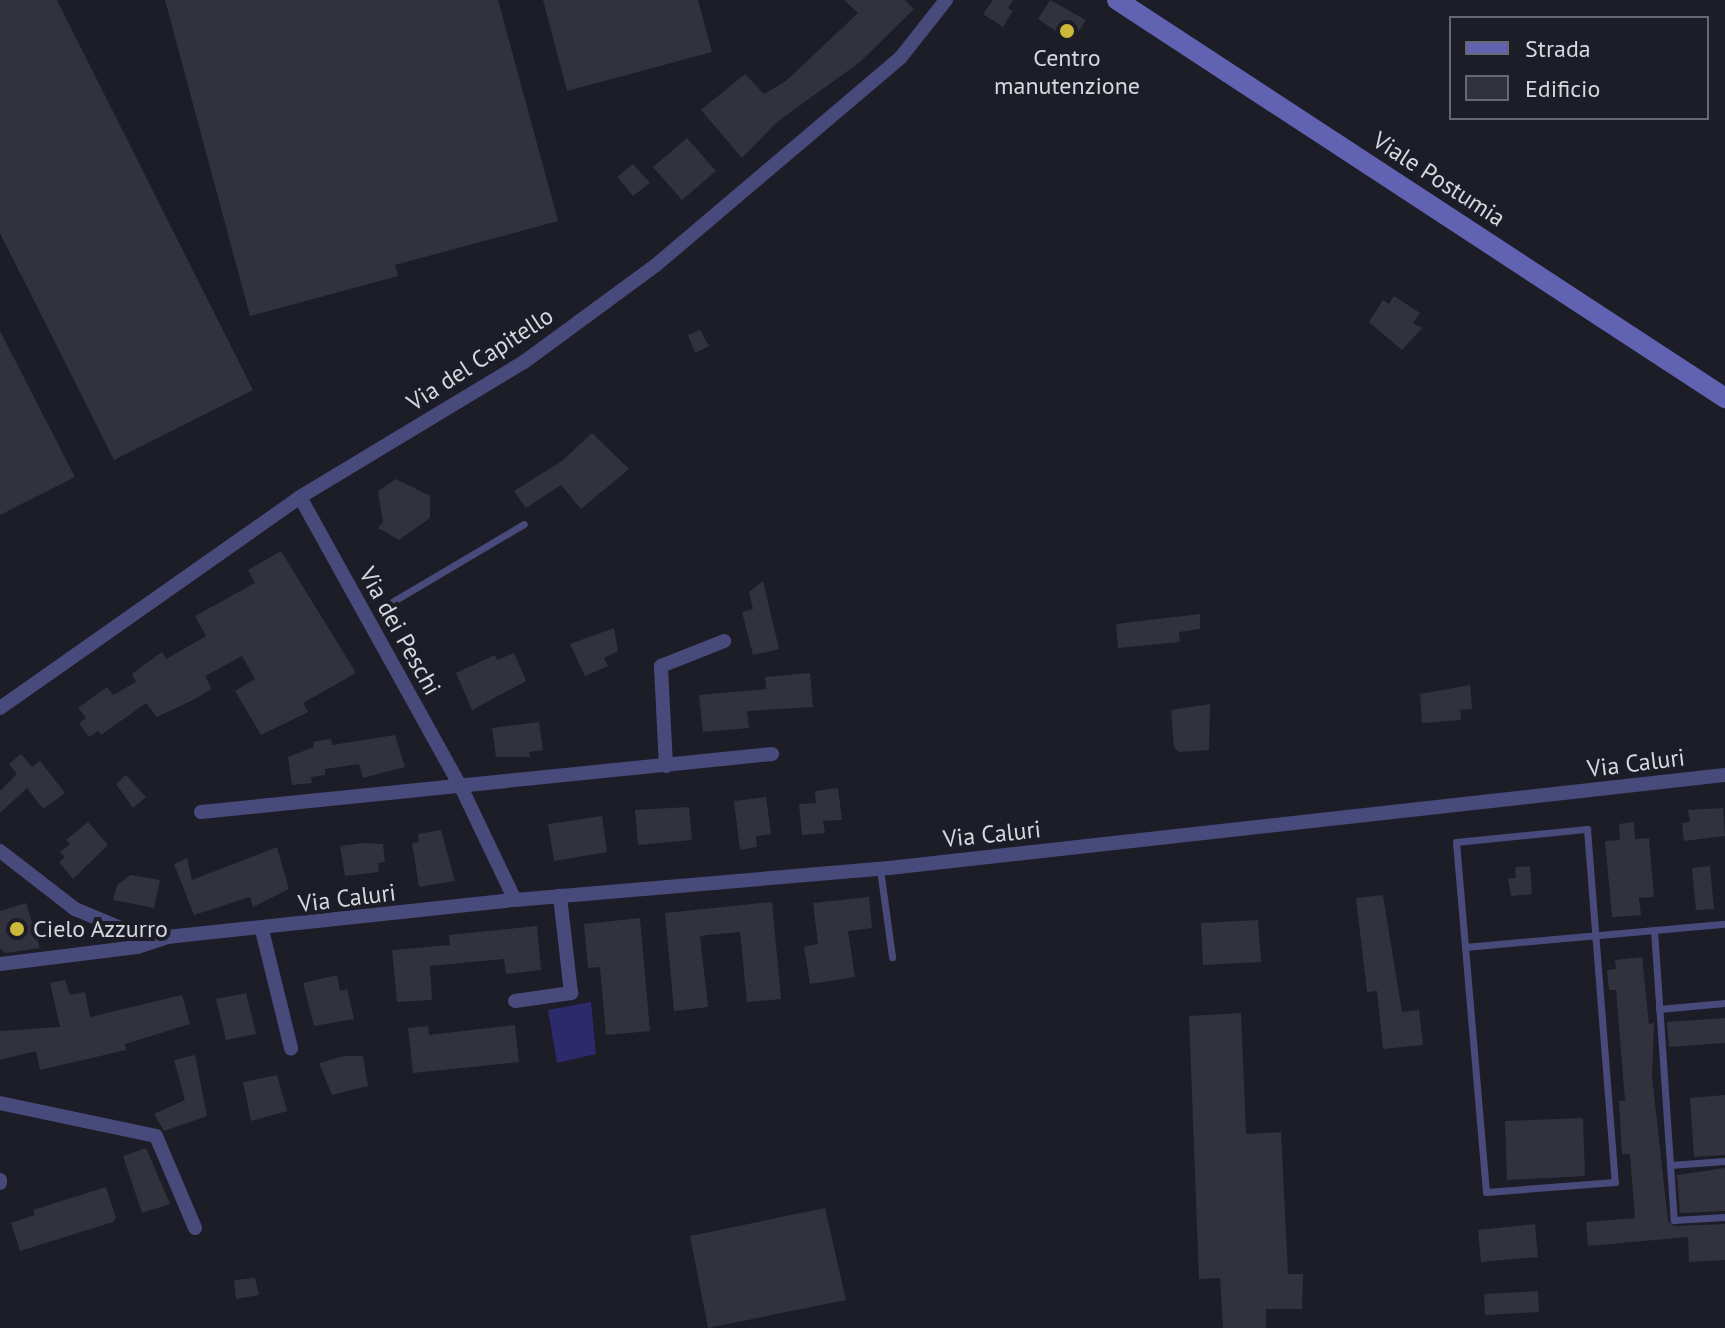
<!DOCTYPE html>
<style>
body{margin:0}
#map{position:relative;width:1725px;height:1328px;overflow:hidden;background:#1c1d27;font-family:"PT Sans",sans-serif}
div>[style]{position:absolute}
.green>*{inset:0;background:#2d2a6b}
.building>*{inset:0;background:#31323d}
.lane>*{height:7px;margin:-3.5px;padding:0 3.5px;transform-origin:3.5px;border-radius:3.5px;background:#494a7c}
.street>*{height:14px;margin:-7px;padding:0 7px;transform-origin:7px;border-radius:7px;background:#494a7c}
.secondary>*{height:20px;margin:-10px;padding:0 10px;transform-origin:10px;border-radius:10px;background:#6262b2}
.dots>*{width:22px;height:22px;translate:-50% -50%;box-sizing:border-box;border:4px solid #1c1d27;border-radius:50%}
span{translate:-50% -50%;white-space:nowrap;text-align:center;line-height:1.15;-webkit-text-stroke:8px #1c1d27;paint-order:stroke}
.poi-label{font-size:24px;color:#d7d8df}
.left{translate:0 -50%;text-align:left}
.street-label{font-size:24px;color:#d7d8df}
.legend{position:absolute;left:1449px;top:16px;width:260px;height:104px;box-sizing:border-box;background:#1c1d27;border:2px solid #676871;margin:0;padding:10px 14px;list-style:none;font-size:24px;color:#d7d8df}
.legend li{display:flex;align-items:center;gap:16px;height:40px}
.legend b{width:40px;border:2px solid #676871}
</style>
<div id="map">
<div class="green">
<div style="clip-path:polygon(591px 1002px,596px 1054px,557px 1063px,548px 1010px)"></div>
</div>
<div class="building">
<div style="clip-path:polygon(0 0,57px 0,253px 390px,114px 460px,0 233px)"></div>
<div style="clip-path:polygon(165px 0,498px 0,558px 221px,395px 265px,398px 276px,250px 316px)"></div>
<div style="clip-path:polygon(543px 0,698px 0,712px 52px,567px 91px)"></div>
<div style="clip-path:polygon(844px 0,905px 0,914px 9px,860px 62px,777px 122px,742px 158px,701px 110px,745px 74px,764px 94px,786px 81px,858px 13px)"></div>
<div style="clip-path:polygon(993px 0,1013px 0,1008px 8px,1013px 11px,1003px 27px,983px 14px)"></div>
<div style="clip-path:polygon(1050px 0,1086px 20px,1072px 42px,1038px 19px)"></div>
<div style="clip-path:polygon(687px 138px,716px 171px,682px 200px,653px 167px)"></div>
<div style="clip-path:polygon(633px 164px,650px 183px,633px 196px,617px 177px)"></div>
<div style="clip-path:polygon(1394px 296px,1420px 313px,1413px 323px,1422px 328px,1402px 350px,1369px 322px,1383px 300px,1389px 304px)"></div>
<div style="clip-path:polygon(700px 330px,709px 346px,695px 353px,688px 335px)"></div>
<div style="clip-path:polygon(0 331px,75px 477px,0 515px)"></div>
<div style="clip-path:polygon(592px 433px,629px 469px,581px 509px,561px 485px,526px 508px,514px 491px,562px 461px)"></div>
<div style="clip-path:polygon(396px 479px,430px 496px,430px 518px,399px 540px,378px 528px,383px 522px,378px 491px)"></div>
<div style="clip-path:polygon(281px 551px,356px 673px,303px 703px,308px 712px,261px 735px,235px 691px,255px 679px,242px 656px,205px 676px,212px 689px,193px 700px,157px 717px,146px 703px,101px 735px,98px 731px,89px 737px,79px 723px,86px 718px,78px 708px,107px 687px,113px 695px,136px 682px,132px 674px,162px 652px,166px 659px,206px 636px,195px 616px,255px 583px,248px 570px)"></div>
<div style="clip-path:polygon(763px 581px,779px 649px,753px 655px,742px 612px,753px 609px,749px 592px)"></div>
<div style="clip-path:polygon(1200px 614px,1200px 629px,1179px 632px,1180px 642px,1118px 648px,1116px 624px)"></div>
<div style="clip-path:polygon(614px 628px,618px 651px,604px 658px,608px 666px,585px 676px,570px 644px)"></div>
<div style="clip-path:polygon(514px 653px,526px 681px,472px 710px,456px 673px,495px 655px,497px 660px)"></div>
<div style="clip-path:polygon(810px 673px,813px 707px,747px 711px,749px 728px,703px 732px,699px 695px,766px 689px,765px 677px)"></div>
<div style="clip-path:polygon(1470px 685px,1472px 709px,1460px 710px,1461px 720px,1422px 723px,1420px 694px)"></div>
<div style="clip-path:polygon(1210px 704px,1209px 750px,1179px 752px,1174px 747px,1171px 710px)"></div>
<div style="clip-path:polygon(539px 722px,543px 750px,529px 752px,530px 757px,496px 757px,492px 728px)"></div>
<div style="clip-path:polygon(395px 735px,405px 767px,363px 778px,359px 764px,325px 769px,325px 775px,311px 777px,312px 783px,292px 785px,288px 757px,314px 747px,313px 742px,331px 739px,332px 745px)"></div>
<div style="clip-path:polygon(21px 754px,32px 767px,40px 761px,65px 793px,43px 809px,27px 788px,0 813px,0 791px,17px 774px,9px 764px)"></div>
<div style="clip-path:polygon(126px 775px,146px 797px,133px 808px,116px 784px)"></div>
<div style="clip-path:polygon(838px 788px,842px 820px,823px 821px,825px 833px,802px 835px,799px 804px,816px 803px,815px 791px)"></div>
<div style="clip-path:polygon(766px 797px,771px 834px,756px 836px,757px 847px,740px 850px,734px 801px)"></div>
<div style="clip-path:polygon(689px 807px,692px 840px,638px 845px,635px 810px)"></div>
<div style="clip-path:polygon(1723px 808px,1725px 836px,1684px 841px,1682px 823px,1690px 822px,1688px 810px)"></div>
<div style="clip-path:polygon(602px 816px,607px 852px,554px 861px,548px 824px)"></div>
<div style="clip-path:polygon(88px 822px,108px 845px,73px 879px,59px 862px,65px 857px,60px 852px,70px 844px,66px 840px)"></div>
<div style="clip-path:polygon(1634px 822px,1635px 839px,1649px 838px,1654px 897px,1639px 898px,1641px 915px,1612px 917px,1605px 841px,1620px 840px,1619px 824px)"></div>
<div style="clip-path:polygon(441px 830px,455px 881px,419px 887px,412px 843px,419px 842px,418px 834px)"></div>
<div style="clip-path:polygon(365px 843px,383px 844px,385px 862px,378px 863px,379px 872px,345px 876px,340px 846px)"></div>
<div style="clip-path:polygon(277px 847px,289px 889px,253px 907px,250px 897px,194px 915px,174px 864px,187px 858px,192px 880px)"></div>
<div style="clip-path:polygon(1530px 866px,1532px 894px,1511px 896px,1508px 878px,1516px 878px,1515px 867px)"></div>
<div style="clip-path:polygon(1710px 866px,1714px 909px,1696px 910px,1692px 868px)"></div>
<div style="clip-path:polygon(130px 875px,160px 880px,154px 908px,113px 900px,117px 885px)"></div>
<div style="clip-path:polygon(1383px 895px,1402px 1012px,1419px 1010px,1423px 1045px,1383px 1049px,1377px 991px,1367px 992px,1356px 898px)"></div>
<div style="clip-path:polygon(869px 897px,872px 928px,848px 931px,855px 977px,810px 984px,804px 947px,818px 944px,813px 903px)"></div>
<div style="clip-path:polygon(772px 902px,781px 999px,747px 1002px,740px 932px,708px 935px,700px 936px,708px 1007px,674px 1011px,665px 913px)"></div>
<div style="clip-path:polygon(26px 903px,40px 948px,5px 953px,0 948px,0 911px)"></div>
<div style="clip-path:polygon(640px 918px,650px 1031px,606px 1035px,600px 967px,588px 968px,584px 924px)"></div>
<div style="clip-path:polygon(1258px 920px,1261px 962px,1203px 965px,1201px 923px)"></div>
<div style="clip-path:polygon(537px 926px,541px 970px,506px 974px,504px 959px,430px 966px,432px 1000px,397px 1002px,392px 950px,450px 945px,449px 935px)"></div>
<div style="clip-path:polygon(1642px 957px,1649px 1024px,1654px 1023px,1652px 1076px,1668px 1221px,1674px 1226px,1725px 1224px,1725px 1260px,1689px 1262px,1688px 1237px,1588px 1246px,1586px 1222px,1635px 1218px,1630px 1154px,1622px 1154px,1619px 1101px,1625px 1101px,1616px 990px,1609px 990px,1607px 970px,1616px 969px,1615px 960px)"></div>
<div style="clip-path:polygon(337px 975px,340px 991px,347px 989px,354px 1019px,314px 1026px,303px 983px)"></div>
<div style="clip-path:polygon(65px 980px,70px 995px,85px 992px,90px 1017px,182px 995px,190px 1024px,125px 1044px,126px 1050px,40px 1070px,36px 1051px,0 1060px,0 1031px,60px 1027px,50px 983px)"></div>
<div style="clip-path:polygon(246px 993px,256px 1034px,226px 1040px,216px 999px)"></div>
<div style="clip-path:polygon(1241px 1013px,1246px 1134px,1281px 1132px,1288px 1274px,1303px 1274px,1302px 1309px,1266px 1309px,1266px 1328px,1223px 1328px,1220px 1278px,1199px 1279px,1189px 1016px)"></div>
<div style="clip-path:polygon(1725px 1018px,1725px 1043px,1669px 1047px,1667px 1022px)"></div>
<div style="clip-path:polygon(515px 1025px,519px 1062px,413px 1073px,408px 1028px,428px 1026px,429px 1035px)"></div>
<div style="clip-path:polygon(195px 1055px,207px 1116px,164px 1131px,154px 1114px,185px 1100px,174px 1060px)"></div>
<div style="clip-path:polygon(345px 1056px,363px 1056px,368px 1086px,332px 1095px,319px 1063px)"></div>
<div style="clip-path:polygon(277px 1075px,287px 1111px,251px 1121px,243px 1082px)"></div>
<div style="clip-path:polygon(1725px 1095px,1725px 1155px,1694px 1157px,1690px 1098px)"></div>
<div style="clip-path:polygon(1583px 1118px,1585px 1176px,1507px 1180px,1505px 1121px)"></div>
<div style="clip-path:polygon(146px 1148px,170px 1204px,142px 1213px,123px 1156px)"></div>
<div style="clip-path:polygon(1725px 1168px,1725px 1211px,1680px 1213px,1677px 1175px)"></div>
<div style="clip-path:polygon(106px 1187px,116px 1218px,113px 1222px,20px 1251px,11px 1223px,35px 1215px,33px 1210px)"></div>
<div style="clip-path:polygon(825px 1208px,846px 1300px,708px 1328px,690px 1236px)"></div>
<div style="clip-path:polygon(1535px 1224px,1538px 1257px,1481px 1262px,1478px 1230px)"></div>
<div style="clip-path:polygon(255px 1278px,259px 1295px,236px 1299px,234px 1280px)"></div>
<div style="clip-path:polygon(1538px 1291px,1539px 1312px,1485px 1315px,1484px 1294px)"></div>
</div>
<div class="lane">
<div style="left:392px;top:602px;width:153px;rotate:-30.6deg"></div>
<div style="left:1587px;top:829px;width:354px;rotate:85.5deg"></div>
<div style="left:1615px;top:1182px;width:129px;rotate:175.6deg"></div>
<div style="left:1486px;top:1192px;width:351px;rotate:-94.9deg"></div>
<div style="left:1456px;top:842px;width:132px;rotate:-5.7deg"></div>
<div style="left:880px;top:869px;width:89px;rotate:82.2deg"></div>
<div style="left:1654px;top:930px;width:291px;rotate:86.1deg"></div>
<div style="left:1674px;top:1220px;width:51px;rotate:-3.4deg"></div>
<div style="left:1465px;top:947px;width:261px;rotate:-5.1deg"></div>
<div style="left:1659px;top:1009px;width:66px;rotate:-5.2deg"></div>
<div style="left:1670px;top:1165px;width:55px;rotate:-4.2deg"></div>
</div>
<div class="street">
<div style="left:300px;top:497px;width:332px;rotate:61deg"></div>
<div style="left:461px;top:787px;width:125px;rotate:64.5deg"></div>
<div style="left:0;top:708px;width:367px;rotate:-35.1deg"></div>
<div style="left:300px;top:497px;width:262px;rotate:-31.1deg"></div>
<div style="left:524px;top:362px;width:164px;rotate:-36.3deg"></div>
<div style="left:656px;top:265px;width:321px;rotate:-40.3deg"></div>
<div style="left:901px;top:57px;width:73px;rotate:-51.7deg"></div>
<div style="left:666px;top:766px;width:100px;rotate:-92.9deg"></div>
<div style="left:661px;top:666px;width:68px;rotate:-21.6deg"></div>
<div style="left:201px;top:812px;width:574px;rotate:-5.8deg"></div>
<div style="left:0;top:851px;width:95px;rotate:37.7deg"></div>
<div style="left:75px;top:909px;width:52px;rotate:22.6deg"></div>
<div style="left:123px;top:929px;width:45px;rotate:10.3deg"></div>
<div style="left:167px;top:937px;width:350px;rotate:-6.1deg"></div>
<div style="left:515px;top:900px;width:375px;rotate:-4.9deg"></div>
<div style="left:889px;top:868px;width:841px;rotate:-6.35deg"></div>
<div style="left:262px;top:930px;width:122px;rotate:76.2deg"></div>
<div style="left:0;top:964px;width:138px;rotate:-7.1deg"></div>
<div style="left:137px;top:947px;width:29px;rotate:-18deg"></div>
<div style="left:515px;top:1001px;width:57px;rotate:-8.1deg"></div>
<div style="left:571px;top:993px;width:98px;rotate:-96.5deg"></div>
<div style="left:0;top:1103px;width:159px;rotate:11.9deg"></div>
<div style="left:156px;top:1136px;width:100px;rotate:67deg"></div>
<div style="left:0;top:1180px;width:3px;rotate:90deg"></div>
</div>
<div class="secondary">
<div style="left:1117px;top:0;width:727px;rotate:33.21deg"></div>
</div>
<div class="dots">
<div style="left:1067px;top:31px;background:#ccb939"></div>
<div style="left:17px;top:929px;background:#ccb939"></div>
</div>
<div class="poi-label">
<span style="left:1067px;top:72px">Centro<br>manutenzione</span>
<span class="left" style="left:33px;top:929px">Cielo Azzurro</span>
</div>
<div class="street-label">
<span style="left:1439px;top:179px;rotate:33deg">Viale Postumia</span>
<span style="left:480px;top:359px;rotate:-33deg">Via del Capitello</span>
<span style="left:400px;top:631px;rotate:61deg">Via dei Peschi</span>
<span style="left:1636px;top:763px;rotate:-7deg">Via Caluri</span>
<span style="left:992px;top:834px;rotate:-6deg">Via Caluri</span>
<span style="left:347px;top:898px;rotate:-7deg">Via Caluri</span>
</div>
<ul class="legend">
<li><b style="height:10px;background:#6262b2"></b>Strada</li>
<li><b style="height:22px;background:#31323d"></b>Edificio</li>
</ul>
</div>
